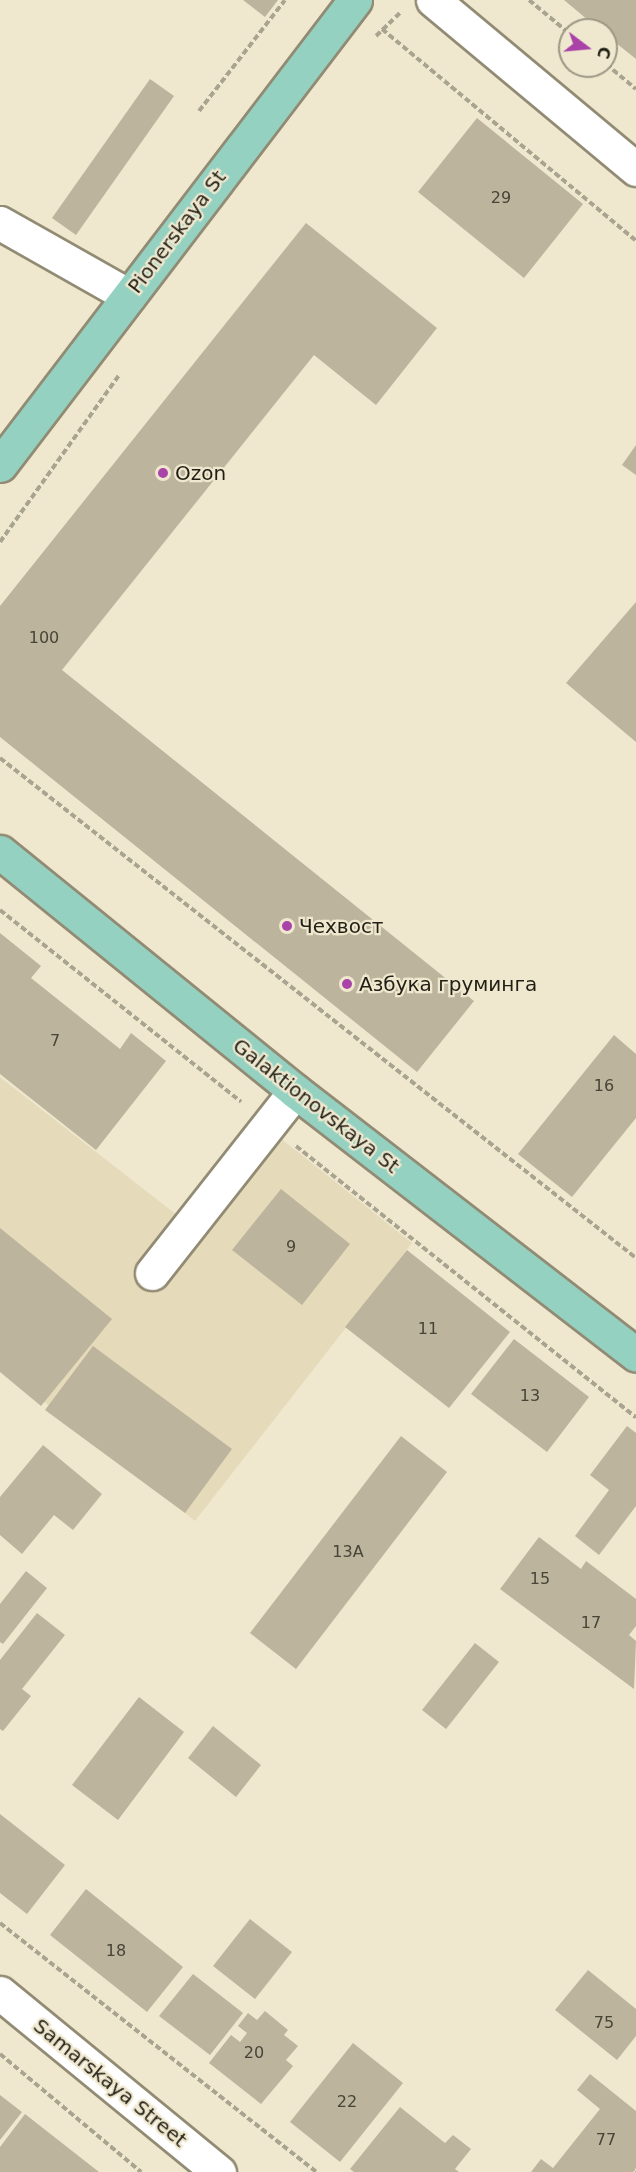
<!DOCTYPE html>
<meta charset="utf-8">
<style>
body{margin:0}
#map{position:relative;width:636px;height:2172px;overflow:hidden;background:#efe8cf;font-family:"DejaVu Sans",sans-serif}
div>[style]{position:absolute}
.built>*{inset:0;background:#e5dbbb}
.building>*{inset:0;background:#bcb49c}
.path>*{height:4px;margin-top:-2px;transform-origin:0;background:repeating-linear-gradient(90deg,#a9a490 0 6px,transparent 0 9px)}
.roads{filter:drop-shadow(2px 0 #928b74) drop-shadow(-2px 0 #928b74) drop-shadow(0 2px #928b74) drop-shadow(0 -2px #928b74)}
.minor>*{height:33px;margin:-16.5px;padding:0 16.5px;transform-origin:16.5px;border-radius:16.5px;background:#fff}
.major>*{height:33px;margin:-16.5px;padding:0 16.5px;transform-origin:16.5px;border-radius:16.5px;background:#95d1c1}
.dots>*{width:16px;height:16px;translate:-50% -50%;box-sizing:border-box;border:3px solid #efe8cf;border-radius:50%}
span{translate:-50% -50%;white-space:nowrap;text-align:center;line-height:1.15;-webkit-text-stroke:4.5px #efe8cf;paint-order:stroke}
.number-label{font-size:16px;color:#484437}
.number-label span{-webkit-text-stroke-width:0}
.street-label{font-size:20px;color:#211e15}
.poi-label{font-size:20px;color:#211e15}
.left{translate:0 -50%;text-align:left}
.north{position:absolute;left:558px;top:18px;width:60px;height:60px;box-sizing:border-box;background:#efe8cf;border:2px solid #9d9785;border-radius:50%;rotate:106deg;font-size:16px;font-weight:700;line-height:24px;text-align:center;color:#211e15}
.north::after{content:'';display:block;margin:auto;width:21px;height:27px;background:#a943a7;clip-path:polygon(50% 0,100% 100%,50% 72%,0 100%)}
</style>
<div id="map">
<div class="built">
<div style="clip-path:polygon(0 1077px,200px 1233px,279px 1137px,412px 1243px,195px 1521px,0 1367px)"></div>
</div>
<div class="building">
<div style="clip-path:polygon(243px 0,278px 0,265px 17px)"></div>
<div style="clip-path:polygon(564px 0,636px 0,636px 59px,606px 35px,606px 30px,600px 30px)"></div>
<div style="clip-path:polygon(150px 79px,174px 96px,76px 235px,52px 218px)"></div>
<div style="clip-path:polygon(477px 118px,583px 204px,524px 278px,418px 192px)"></div>
<div style="clip-path:polygon(306px 223px,437px 328px,376px 405px,314px 355px,62px 670px,474px 1001px,417px 1072px,0 737px,0 606px)"></div>
<div style="clip-path:polygon(636px 445px,636px 475px,622px 465px)"></div>
<div style="clip-path:polygon(636px 602px,636px 742px,566px 683px)"></div>
<div style="clip-path:polygon(0 933px,41px 966px,31px 978px,120px 1049px,131px 1033px,166px 1061px,96px 1150px,0 1074px)"></div>
<div style="clip-path:polygon(614px 1035px,636px 1054px,636px 1118px,572px 1197px,518px 1154px)"></div>
<div style="clip-path:polygon(281px 1189px,350px 1244px,302px 1305px,232px 1250px)"></div>
<div style="clip-path:polygon(0 1228px,112px 1319px,41px 1406px,0 1372px)"></div>
<div style="clip-path:polygon(407px 1250px,510px 1332px,449px 1408px,345px 1327px)"></div>
<div style="clip-path:polygon(514px 1339px,589px 1397px,547px 1452px,471px 1394px)"></div>
<div style="clip-path:polygon(93px 1346px,232px 1449px,185px 1513px,45px 1410px)"></div>
<div style="clip-path:polygon(627px 1426px,636px 1433px,636px 1506px,599px 1555px,575px 1536px,609px 1490px,590px 1475px)"></div>
<div style="clip-path:polygon(401px 1436px,447px 1472px,296px 1669px,250px 1633px)"></div>
<div style="clip-path:polygon(43px 1445px,102px 1494px,73px 1530px,54px 1515px,22px 1554px,0 1535px,0 1497px)"></div>
<div style="clip-path:polygon(539px 1537px,581px 1569px,586px 1561px,636px 1599px,636px 1626px,629px 1635px,636px 1641px,634px 1689px,500px 1589px)"></div>
<div style="clip-path:polygon(26px 1571px,47px 1588px,3px 1644px,0 1642px,0 1604px)"></div>
<div style="clip-path:polygon(37px 1613px,65px 1635px,22px 1689px,31px 1696px,3px 1731px,0 1729px,0 1660px)"></div>
<div style="clip-path:polygon(475px 1643px,499px 1662px,446px 1729px,422px 1710px)"></div>
<div style="clip-path:polygon(139px 1697px,184px 1732px,118px 1820px,72px 1785px)"></div>
<div style="clip-path:polygon(213px 1726px,261px 1765px,236px 1797px,188px 1758px)"></div>
<div style="clip-path:polygon(0 1814px,65px 1865px,27px 1914px,0 1893px)"></div>
<div style="clip-path:polygon(86px 1889px,183px 1967px,147px 2012px,50px 1935px)"></div>
<div style="clip-path:polygon(250px 1919px,292px 1952px,255px 1999px,213px 1966px)"></div>
<div style="clip-path:polygon(588px 1970px,636px 2009px,636px 2036px,617px 2060px,555px 2010px)"></div>
<div style="clip-path:polygon(193px 1974px,243px 2013px,210px 2055px,159px 2016px)"></div>
<div style="clip-path:polygon(265px 2011px,288px 2030px,284px 2035px,298px 2046px,286px 2060px,293px 2066px,261px 2104px,209px 2063px,231px 2035px,240px 2042px,247px 2033px,238px 2026px,248px 2013px,257px 2020px)"></div>
<div style="clip-path:polygon(353px 2043px,403px 2083px,340px 2162px,290px 2122px)"></div>
<div style="clip-path:polygon(590px 2074px,636px 2111px,636px 2168px,633px 2172px,531px 2172px,541px 2159px,553px 2168px,600px 2109px,577px 2090px)"></div>
<div style="clip-path:polygon(0 2095px,22px 2112px,0 2140px)"></div>
<div style="clip-path:polygon(400px 2107px,445px 2143px,453px 2135px,471px 2149px,455px 2169px,459px 2172px,354px 2172px,350px 2169px)"></div>
<div style="clip-path:polygon(25px 2114px,99px 2172px,0 2172px,0 2147px)"></div>
</div>
<div class="path">
<div style="left:529px;top:0;width:53px;rotate:39.7deg"></div>
<div style="left:382px;top:29px;width:331px;rotate:39.8deg"></div>
<div style="left:376px;top:36px;width:35px;rotate:-44deg"></div>
<div style="left:606px;top:64px;width:39px;rotate:40deg"></div>
<div style="left:199px;top:111px;width:140px;rotate:-52.2deg"></div>
<div style="left:0;top:542px;width:205px;rotate:-54.5deg"></div>
<div style="left:0;top:758px;width:809px;rotate:38.17deg"></div>
<div style="left:0;top:910px;width:308px;rotate:38.5deg"></div>
<div style="left:296px;top:1146px;width:435px;rotate:38.6deg"></div>
<div style="left:0;top:1923px;width:402px;rotate:38.2deg"></div>
<div style="left:0;top:2054px;width:184px;rotate:39.9deg"></div>
<div style="left:635px;top:2172px;width:1px;rotate:-45deg"></div>
</div>
<div class="roads">
<div class="minor">
<div style="left:433px;top:0;width:264px;rotate:39.8deg"></div>
<div style="left:0;top:223px;width:148px;rotate:29.5deg"></div>
<div style="left:152px;top:1273px;width:231px;rotate:-51.8deg"></div>
<div style="left:0;top:1993px;width:283px;rotate:39.3deg"></div>
</div>
<div class="major">
<div style="left:0;top:465px;width:585px;rotate:-52.64deg"></div>
<div style="left:0;top:852px;width:380px;rotate:39deg"></div>
<div style="left:295px;top:1091px;width:431px;rotate:37.7deg"></div>
</div>
</div>
<div class="dots">
<div style="left:163px;top:473px;background:#a943a7"></div>
<div style="left:287px;top:926px;background:#a943a7"></div>
<div style="left:347px;top:984px;background:#a943a7"></div>
</div>
<div class="number-label">
<span style="left:501px;top:198px">29</span>
<span style="left:44px;top:638px">100</span>
<span style="left:55px;top:1041px">7</span>
<span style="left:604px;top:1086px">16</span>
<span style="left:291px;top:1247px">9</span>
<span style="left:428px;top:1329px">11</span>
<span style="left:530px;top:1396px">13</span>
<span style="left:348px;top:1552px">13А</span>
<span style="left:540px;top:1579px">15</span>
<span style="left:591px;top:1623px">17</span>
<span style="left:116px;top:1951px">18</span>
<span style="left:604px;top:2023px">75</span>
<span style="left:254px;top:2053px">20</span>
<span style="left:347px;top:2102px">22</span>
<span style="left:606px;top:2140px">77</span>
</div>
<div class="street-label">
<span style="left:177px;top:232px;rotate:-53deg">Pionerskaya St</span>
<span style="left:316px;top:1106px;rotate:38deg">Galaktionovskaya St</span>
<span style="left:110px;top:2083px;rotate:39deg">Samarskaya Street</span>
</div>
<div class="poi-label">
<span class="left" style="left:175px;top:473px">Ozon</span>
<span class="left" style="left:299px;top:926px">Чехвост</span>
<span class="left" style="left:359px;top:984px">Азбука груминга</span>
</div>
<div class="north">С</div>
</div>
